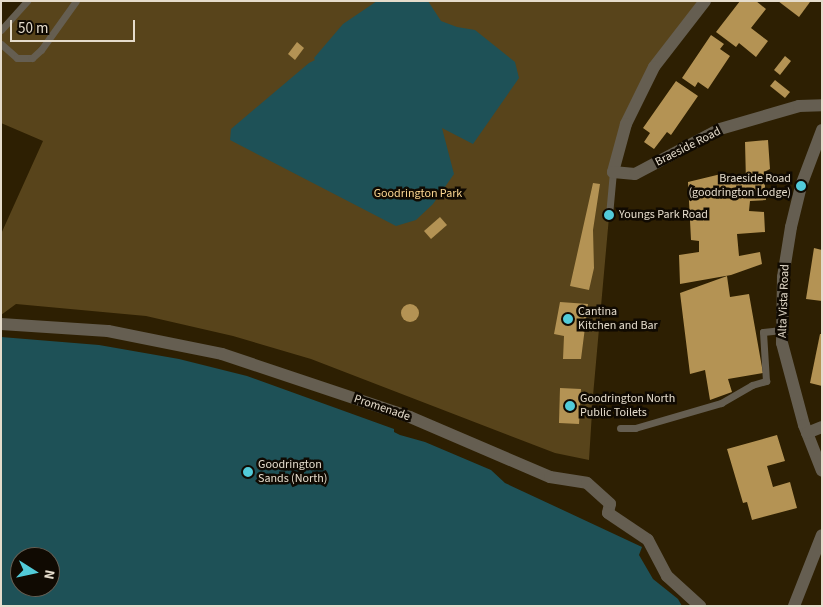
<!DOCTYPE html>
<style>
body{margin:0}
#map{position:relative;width:823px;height:607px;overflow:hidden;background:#2d1f02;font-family:"Source Sans 3",sans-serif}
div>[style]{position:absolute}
.green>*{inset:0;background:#58441b}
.water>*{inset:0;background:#1e5157}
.building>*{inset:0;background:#b49354}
.round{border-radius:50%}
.lane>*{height:7px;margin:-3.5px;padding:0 3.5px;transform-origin:3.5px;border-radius:3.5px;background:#655e51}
.street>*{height:12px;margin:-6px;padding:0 6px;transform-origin:6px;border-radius:6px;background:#655e51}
.dots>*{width:14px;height:14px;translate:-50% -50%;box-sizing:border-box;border:2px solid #100a02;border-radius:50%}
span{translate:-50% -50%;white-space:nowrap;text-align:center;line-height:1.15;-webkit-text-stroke:5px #100a02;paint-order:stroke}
.street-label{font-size:12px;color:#e5dccc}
.poi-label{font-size:12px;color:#e5dccc}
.right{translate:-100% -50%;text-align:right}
.left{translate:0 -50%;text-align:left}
.park-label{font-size:12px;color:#fcd792}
.frame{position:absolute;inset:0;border:2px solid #e5dccc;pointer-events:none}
.north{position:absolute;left:10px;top:547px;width:50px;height:50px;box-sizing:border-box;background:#100a02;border:1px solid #655e53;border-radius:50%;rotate:100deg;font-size:14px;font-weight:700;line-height:20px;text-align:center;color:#e5dccc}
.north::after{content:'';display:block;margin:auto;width:18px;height:22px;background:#52cbd9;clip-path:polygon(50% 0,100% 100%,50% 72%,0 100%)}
.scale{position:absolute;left:10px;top:20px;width:125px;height:22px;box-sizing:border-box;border:2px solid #e5dccc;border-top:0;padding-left:6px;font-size:15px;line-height:18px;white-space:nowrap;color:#e5dccc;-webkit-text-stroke:4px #100a02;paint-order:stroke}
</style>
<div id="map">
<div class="green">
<div style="clip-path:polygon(30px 1px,705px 1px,654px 67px,613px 172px,593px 396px,589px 460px,555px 453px,311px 359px,233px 336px,146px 316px,16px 304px,1px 315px,1px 234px,43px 141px,1px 123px,1px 31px)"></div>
</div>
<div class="water">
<div style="clip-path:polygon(377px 1px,428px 1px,441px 21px,457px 27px,475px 30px,515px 62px,519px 78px,473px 144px,442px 128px,454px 174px,433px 204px,416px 220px,396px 226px,230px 140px,231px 129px,309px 63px,315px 60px,314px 58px,343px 24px)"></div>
<div style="clip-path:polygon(evenodd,1px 337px,99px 345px,179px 359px,247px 376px,394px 429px,394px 432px,400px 435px,425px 442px,491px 470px,505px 483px,642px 547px,639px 555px,653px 579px,678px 599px,682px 606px,1px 606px,1px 337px,20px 557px,50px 557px,50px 587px,20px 587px,20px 557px)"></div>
</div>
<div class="building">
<div style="clip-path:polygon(740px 1px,756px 1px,766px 9px,751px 28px,768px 41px,756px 57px,739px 43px,736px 47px,716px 32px)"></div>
<div style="clip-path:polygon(778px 1px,808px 1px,810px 2px,799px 17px)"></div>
<div style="clip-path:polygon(711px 35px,724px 44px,720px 49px,730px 56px,708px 89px,698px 82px,695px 87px,682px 78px)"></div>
<div style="clip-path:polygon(297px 42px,304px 48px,295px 60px,288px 54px)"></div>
<div style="clip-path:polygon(785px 56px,791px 61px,780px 75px,774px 70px)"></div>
<div style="clip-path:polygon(775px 80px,790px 92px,785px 98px,770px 86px)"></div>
<div style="clip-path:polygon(676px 81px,698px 96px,671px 135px,667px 132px,654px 149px,644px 142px,650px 133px,643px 128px)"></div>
<div style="clip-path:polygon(768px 140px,770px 169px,764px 172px,766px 200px,750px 201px,749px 211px,764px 212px,765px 232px,737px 234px,739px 256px,760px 252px,762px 264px,731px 275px,680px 284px,679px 255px,699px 252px,699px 241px,691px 240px,688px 182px,721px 174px,728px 179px,746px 182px,745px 142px)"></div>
<div style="clip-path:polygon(593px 183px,600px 184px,593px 230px,594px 268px,589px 290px,570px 286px)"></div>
<div style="clip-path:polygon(440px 217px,447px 225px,431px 239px,424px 231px)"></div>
<div style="clip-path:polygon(814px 248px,822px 250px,822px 301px,806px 299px)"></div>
<div style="clip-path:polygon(727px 276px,730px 297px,749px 294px,763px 373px,728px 379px,732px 392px,710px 400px,705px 370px,690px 374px,680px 293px)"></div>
<div style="clip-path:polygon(560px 302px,588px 304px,581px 359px,563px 359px,564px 336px,554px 334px)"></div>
<div class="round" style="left:401px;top:304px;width:18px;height:18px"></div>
<div style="clip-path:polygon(820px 334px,822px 334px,822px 386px,810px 383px)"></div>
<div style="clip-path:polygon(560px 388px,581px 389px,579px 424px,559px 423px)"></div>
<div style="clip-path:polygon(777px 435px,785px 461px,767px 466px,773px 487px,790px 482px,797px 508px,752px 520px,747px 502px,743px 503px,727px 449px)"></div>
</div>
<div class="lane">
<div style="left:1px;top:30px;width:39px;rotate:-48deg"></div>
<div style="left:1px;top:44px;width:21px;rotate:41deg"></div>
<div style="left:17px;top:58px;width:15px"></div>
<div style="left:32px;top:58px;width:12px;rotate:-42deg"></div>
<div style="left:41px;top:50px;width:60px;rotate:-54.5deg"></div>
<div style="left:609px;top:215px;width:43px;rotate:-84.7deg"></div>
<div style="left:620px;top:428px;width:15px"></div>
<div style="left:635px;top:428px;width:90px;rotate:-16.2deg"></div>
<div style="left:721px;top:403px;width:36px;rotate:-30deg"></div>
<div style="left:752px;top:385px;width:15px;rotate:-16deg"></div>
<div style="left:766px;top:381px;width:49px;rotate:-93.5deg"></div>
<div style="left:763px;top:332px;width:19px;rotate:-6deg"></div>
</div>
<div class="street">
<div style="left:705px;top:1px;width:83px;rotate:127.7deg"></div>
<div style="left:654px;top:67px;width:64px;rotate:116.2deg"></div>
<div style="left:626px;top:124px;width:50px;rotate:105.2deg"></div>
<div style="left:613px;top:172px;width:22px;rotate:5deg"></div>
<div style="left:635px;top:174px;width:96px;rotate:-27.9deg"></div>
<div style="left:720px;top:129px;width:82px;rotate:-16.2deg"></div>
<div style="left:799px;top:106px;width:23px;rotate:-2deg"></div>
<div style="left:822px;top:130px;width:60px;rotate:110.6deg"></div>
<div style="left:801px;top:186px;width:42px;rotate:103.7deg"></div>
<div style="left:791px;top:227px;width:51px;rotate:99.1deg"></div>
<div style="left:783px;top:277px;width:66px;rotate:90.9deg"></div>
<div style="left:782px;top:343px;width:85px;rotate:75deg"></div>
<div style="left:804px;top:425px;width:49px;rotate:68.6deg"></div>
<div style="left:1px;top:324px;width:107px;rotate:3.7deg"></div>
<div style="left:108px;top:331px;width:116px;rotate:11.4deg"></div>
<div style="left:222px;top:354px;width:198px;rotate:18.5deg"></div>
<div style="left:410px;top:417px;width:152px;rotate:23.2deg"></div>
<div style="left:550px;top:477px;width:37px;rotate:9deg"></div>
<div style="left:587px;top:483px;width:31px;rotate:42deg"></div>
<div style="left:610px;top:504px;width:9px;rotate:103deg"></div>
<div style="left:608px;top:513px;width:48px;rotate:34deg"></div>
<div style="left:648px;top:540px;width:41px;rotate:62.2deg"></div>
<div style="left:667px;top:576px;width:45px;rotate:42.3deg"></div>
<div style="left:807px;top:433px;width:16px;rotate:-22deg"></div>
<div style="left:794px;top:606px;width:76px;rotate:-68.5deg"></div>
</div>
<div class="dots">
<div style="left:801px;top:186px;background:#52cbd9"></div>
<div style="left:609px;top:215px;background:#52cbd9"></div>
<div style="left:568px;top:319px;background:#52cbd9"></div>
<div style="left:570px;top:406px;background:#52cbd9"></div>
<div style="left:248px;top:472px;background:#52cbd9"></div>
</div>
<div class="street-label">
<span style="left:688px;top:147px;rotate:-27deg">Braeside Road</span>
<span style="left:784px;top:301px;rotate:-88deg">Alta Vista Road</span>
<span style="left:382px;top:408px;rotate:19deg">Promenade</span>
</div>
<div class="poi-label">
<span class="right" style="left:791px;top:186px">Braeside Road<br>(goodrington Lodge)</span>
<span class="left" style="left:619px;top:215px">Youngs Park Road</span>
<span class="left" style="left:578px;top:319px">Cantina<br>Kitchen and Bar</span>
<span class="left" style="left:580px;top:406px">Goodrington North<br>Public Toilets</span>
<span class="left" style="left:258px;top:472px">Goodrington<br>Sands (North)</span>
</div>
<div class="park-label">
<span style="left:418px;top:194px">Goodrington Park</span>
</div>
<div class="frame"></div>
<div class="north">N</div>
<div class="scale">50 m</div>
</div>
